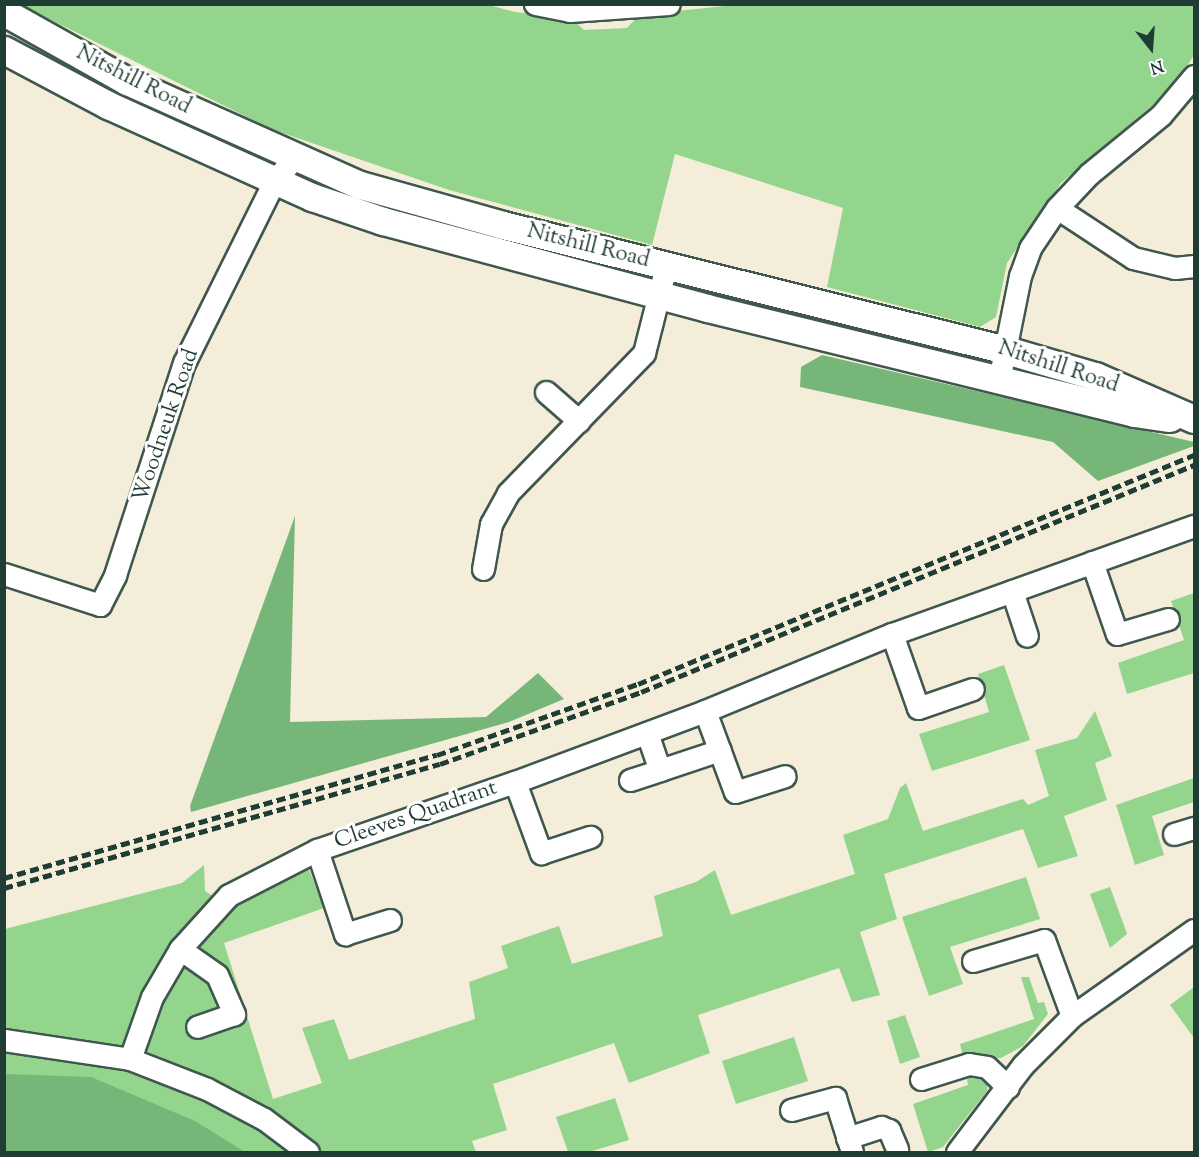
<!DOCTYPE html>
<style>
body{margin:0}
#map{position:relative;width:1199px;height:1157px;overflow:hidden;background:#f4edd9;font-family:"Sorts Mill Goudy",serif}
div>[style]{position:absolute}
.green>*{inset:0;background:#93d58d}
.forest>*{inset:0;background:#76b678}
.roads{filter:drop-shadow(2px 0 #3f574d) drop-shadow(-2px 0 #3f574d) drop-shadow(0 2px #3f574d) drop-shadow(0 -2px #3f574d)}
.minor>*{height:21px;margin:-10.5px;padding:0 10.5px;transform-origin:10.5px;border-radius:10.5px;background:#fff}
.major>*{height:27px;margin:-13.5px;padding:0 13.5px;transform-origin:13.5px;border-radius:13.5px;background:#fff}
.rail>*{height:4.5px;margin-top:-2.25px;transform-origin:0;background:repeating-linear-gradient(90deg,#1f3d34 0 9px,transparent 0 13.5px)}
span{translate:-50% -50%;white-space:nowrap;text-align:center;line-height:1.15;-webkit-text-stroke:6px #fff;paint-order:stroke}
.street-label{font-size:22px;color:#1f3d34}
.frame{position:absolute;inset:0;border:6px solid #1f3d34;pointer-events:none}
.north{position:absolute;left:1121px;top:18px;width:60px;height:60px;-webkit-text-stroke:4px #fff;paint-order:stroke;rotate:163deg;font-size:16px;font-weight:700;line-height:24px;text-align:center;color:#1f3d34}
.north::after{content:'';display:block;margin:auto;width:21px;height:27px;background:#1f3d34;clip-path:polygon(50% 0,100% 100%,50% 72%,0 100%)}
</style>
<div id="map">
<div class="green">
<div style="clip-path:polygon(485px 4px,515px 12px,571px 18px,584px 30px,627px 28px,639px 15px,744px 4px,1194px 4px,1194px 55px,1174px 87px,1061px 183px,1007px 263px,996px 317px,980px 327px,827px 287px,843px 208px,675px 154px,652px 245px,449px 190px,271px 129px,21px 5px)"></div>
<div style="clip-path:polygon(1194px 593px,1194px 673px,1127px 694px,1118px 663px,1184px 640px,1171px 601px)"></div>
<div style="clip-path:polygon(1004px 665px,1030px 740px,932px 771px,919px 734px,989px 712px,978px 674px)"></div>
<div style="clip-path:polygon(1095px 711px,1112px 756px,1095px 763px,1107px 800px,1064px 816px,1078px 856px,1038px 868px,1023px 829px,884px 874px,897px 919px,860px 932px,880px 995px,852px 1002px,839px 968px,698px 1015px,710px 1053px,629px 1083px,614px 1043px,493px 1084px,507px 1130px,472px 1141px,476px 1152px,5px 1152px,5px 929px,182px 883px,204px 865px,205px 891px,233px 909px,271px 881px,308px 867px,324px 908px,224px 943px,273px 1099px,322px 1083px,302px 1028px,334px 1019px,349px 1060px,475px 1019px,469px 982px,508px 968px,501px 946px,559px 926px,572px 964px,663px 936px,654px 896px,696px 882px,715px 870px,731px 915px,855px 874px,843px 835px,888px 819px,900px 788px,906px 783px,923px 831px,1023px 799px,1028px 805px,1049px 796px,1035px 750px,1077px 738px)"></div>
<div style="clip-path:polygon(1194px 778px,1194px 802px,1152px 816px,1164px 855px,1135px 865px,1116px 805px)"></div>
<div style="clip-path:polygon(1026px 877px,1040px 919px,950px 947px,963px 984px,929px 996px,902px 917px)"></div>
<div style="clip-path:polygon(1110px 887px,1127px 934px,1110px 948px,1090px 894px)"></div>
<div style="clip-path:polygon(1021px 977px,1029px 977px,1038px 1003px,1044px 1002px,1048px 1014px,1023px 1046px,1001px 1058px,963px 1056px,960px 1044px,1034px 1019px)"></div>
<div style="clip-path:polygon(1194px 987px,1194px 1038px,1170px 1005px)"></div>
<div style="clip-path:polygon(905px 1015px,920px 1057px,900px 1064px,887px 1021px)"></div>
<div style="clip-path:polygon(794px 1037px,808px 1081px,736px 1104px,722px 1061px)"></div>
<div style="clip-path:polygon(973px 1071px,988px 1080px,987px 1091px,943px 1147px,928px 1152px,913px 1104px,968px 1085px,966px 1073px)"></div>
<div style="clip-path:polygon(615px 1098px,629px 1140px,589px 1152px,568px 1152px,556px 1117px)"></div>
</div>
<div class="forest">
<div style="clip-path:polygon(822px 355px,1194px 442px,1194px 446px,1098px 481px,1053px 442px,800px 387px,801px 367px)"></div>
<div style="clip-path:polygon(295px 516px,290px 722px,486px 717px,538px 673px,564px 699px,509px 722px,191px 812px,190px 806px)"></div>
<div style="clip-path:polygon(5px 1074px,91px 1077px,195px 1121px,245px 1152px,5px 1152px)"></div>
</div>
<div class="roads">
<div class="minor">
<div style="left:535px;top:4px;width:36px;rotate:11deg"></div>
<div style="left:570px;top:11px;width:99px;rotate:-4deg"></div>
<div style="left:1057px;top:208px;width:91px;rotate:33.3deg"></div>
<div style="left:1133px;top:258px;width:43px;rotate:13.4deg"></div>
<div style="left:1175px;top:268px;width:19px;rotate:-6deg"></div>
<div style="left:999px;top:380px;width:106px;rotate:-78.6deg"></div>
<div style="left:1020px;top:276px;width:30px;rotate:-70deg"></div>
<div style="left:1030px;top:248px;width:48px;rotate:-56deg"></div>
<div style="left:1057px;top:208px;width:47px;rotate:-46.7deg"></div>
<div style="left:1089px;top:174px;width:93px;rotate:-39.3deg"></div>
<div style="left:1161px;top:115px;width:51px;rotate:-49.8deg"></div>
<div style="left:546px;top:392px;width:44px;rotate:41.3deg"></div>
<div style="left:1092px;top:562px;width:76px;rotate:70.9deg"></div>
<div style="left:1117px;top:634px;width:53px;rotate:-16.4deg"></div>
<div style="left:483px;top:569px;width:46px;rotate:-79.9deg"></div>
<div style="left:491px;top:524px;width:35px;rotate:-61deg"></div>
<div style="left:508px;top:493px;width:195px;rotate:-45.8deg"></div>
<div style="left:644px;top:353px;width:90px;rotate:-75.8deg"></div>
<div style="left:4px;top:574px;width:101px;rotate:17.9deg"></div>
<div style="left:100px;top:605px;width:34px;rotate:-63deg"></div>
<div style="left:115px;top:575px;width:223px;rotate:-72deg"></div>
<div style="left:184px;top:363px;width:204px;rotate:-63.6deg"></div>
<div style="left:275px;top:180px;width:29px;rotate:-49deg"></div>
<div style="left:1012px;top:591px;width:47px;rotate:71.6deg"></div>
<div style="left:892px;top:634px;width:78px;rotate:70.6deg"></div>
<div style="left:918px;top:708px;width:58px;rotate:-19.1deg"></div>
<div style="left:705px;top:711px;width:86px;rotate:69.7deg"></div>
<div style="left:735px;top:792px;width:52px;rotate:-17.7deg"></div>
<div style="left:647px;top:733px;width:39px;rotate:71deg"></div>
<div style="left:660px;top:770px;width:63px;rotate:-18.4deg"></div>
<div style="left:630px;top:780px;width:32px;rotate:-18deg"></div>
<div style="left:515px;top:782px;width:76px;rotate:69.9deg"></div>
<div style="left:541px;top:853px;width:52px;rotate:-18.1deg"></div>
<div style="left:1174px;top:834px;width:21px;rotate:-17deg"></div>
<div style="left:317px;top:850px;width:89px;rotate:71.6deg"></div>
<div style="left:345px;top:934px;width:47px;rotate:-17.3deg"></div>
<div style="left:180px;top:949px;width:45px;rotate:35.1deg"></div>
<div style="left:217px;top:975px;width:43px;rotate:66.4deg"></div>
<div style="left:234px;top:1014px;width:39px;rotate:161deg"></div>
<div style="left:973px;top:961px;width:74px;rotate:-16.5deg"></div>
<div style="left:1044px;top:940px;width:81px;rotate:69.8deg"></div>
<div style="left:4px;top:1040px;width:127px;rotate:8.6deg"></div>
<div style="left:130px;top:1059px;width:83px;rotate:21.3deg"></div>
<div style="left:207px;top:1089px;width:64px;rotate:27.8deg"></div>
<div style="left:264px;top:1119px;width:55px;rotate:36.9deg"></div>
<div style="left:130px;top:1059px;width:66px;rotate:-70.5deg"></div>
<div style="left:152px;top:997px;width:56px;rotate:-59.7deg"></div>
<div style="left:180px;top:949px;width:73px;rotate:-47.8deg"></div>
<div style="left:229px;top:895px;width:99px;rotate:-27.1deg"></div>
<div style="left:317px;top:850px;width:209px;rotate:-19deg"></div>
<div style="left:515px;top:782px;width:203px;rotate:-20.5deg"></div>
<div style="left:705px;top:711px;width:202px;rotate:-22.4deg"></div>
<div style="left:892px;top:634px;width:321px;rotate:-19.7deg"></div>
<div style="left:921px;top:1079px;width:50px;rotate:-17.4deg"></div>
<div style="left:969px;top:1064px;width:18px;rotate:9deg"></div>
<div style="left:987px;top:1067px;width:29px;rotate:44deg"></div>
<div style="left:791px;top:1110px;width:46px;rotate:-15.3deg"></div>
<div style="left:835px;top:1098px;width:57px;rotate:72.5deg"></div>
<div style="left:847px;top:1138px;width:36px;rotate:-18deg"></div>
<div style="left:881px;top:1127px;width:9px;rotate:21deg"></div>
<div style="left:889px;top:1130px;width:21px;rotate:67deg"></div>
<div style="left:957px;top:1152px;width:109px;rotate:-52.8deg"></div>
<div style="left:1023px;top:1065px;width:69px;rotate:-45deg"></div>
<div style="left:1072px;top:1016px;width:149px;rotate:-35.2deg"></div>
</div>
<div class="major">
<div style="left:4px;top:12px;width:141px;rotate:29.3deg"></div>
<div style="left:127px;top:81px;width:255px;rotate:24.1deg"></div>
<div style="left:360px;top:185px;width:148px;rotate:15.6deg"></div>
<div style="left:503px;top:225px;width:518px;rotate:13.96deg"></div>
<div style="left:1006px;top:350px;width:93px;rotate:16.3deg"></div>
<div style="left:1095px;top:376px;width:108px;rotate:23.5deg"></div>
<div style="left:4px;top:50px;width:118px;rotate:27.9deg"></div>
<div style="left:108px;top:105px;width:224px;rotate:24.3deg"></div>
<div style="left:312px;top:197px;width:75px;rotate:18.7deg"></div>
<div style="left:383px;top:221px;width:335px;rotate:15deg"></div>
<div style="left:707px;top:308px;width:440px;rotate:13.8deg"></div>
<div style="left:1134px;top:413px;width:36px;rotate:8deg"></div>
</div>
</div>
<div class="rail">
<div style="left:4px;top:878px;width:450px;rotate:-15.9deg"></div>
<div style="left:437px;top:755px;width:213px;rotate:-19.5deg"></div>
<div style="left:638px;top:684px;width:601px;rotate:-22.39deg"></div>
<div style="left:4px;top:888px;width:453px;rotate:-15.9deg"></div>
<div style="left:440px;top:764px;width:214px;rotate:-19.7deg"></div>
<div style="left:641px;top:692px;width:598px;rotate:-22.32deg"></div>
</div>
<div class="street-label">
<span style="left:133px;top:81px;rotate:27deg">Nitshill Road</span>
<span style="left:588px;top:247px;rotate:14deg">Nitshill Road</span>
<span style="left:1058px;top:368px;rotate:18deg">Nitshill Road</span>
<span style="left:167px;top:426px;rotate:-71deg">Woodneuk Road</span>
<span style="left:416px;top:816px;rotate:-19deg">Cleeves Quadrant</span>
</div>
<div class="frame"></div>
<div class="north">N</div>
</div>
